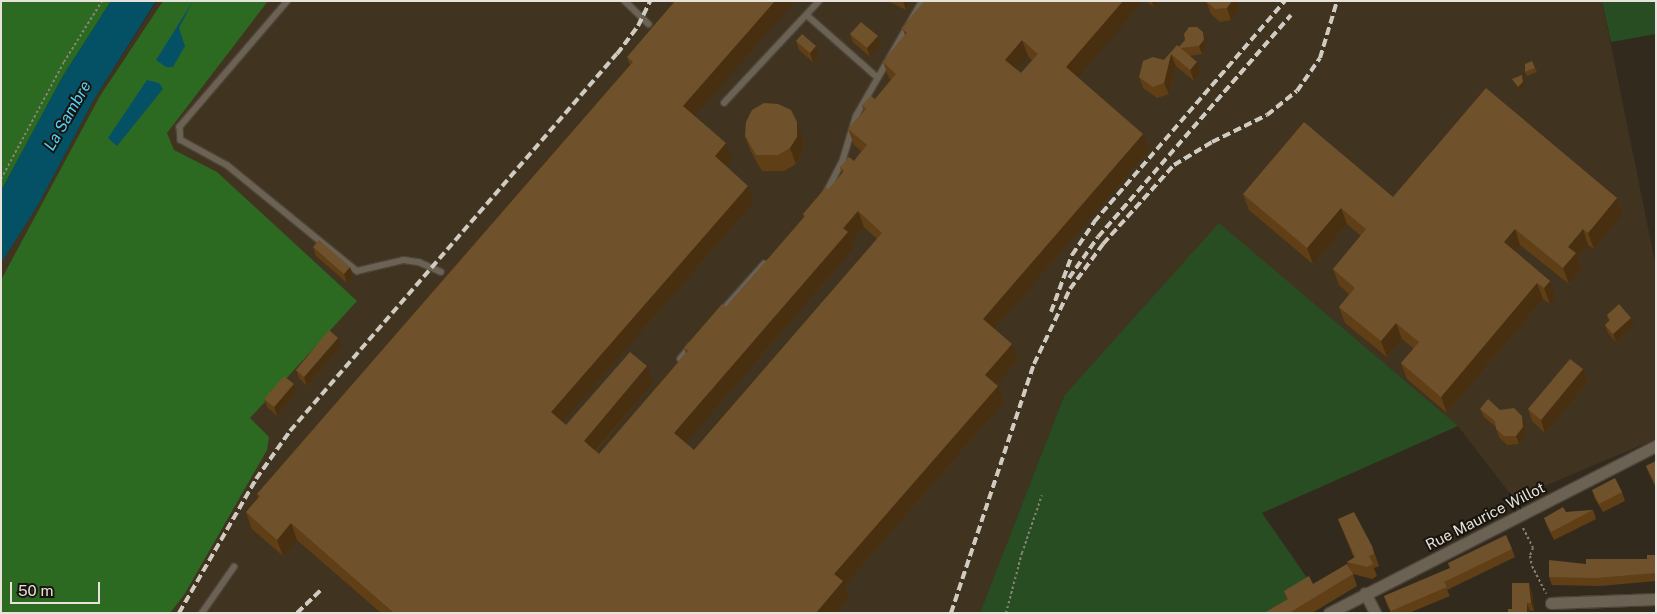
<!DOCTYPE html>
<style>
body{margin:0}
#map{position:relative;width:1657px;height:614px;overflow:hidden;background:#332a1e;font-family:"Public Sans",sans-serif}
div>[style]{position:absolute}
.built>*{inset:0;background:#403320}
.green>*{inset:0;background:#294d22}
.forest>*{inset:0;background:#2d6a21}
.water>*{inset:0;background:#045166}
.path>*{height:2px;margin-top:-1px;transform-origin:0;background:repeating-linear-gradient(90deg,#898277 0 2.5px,transparent 0 5px)}
.roads{filter:drop-shadow(1px 0 #4c453a) drop-shadow(-1px 0 #4c453a) drop-shadow(0 1px #4c453a) drop-shadow(0 -1px #4c453a)}
.lane>*{height:5.5px;margin:-2.75px;padding:0 2.75px;transform-origin:2.75px;border-radius:2.75px;background:#6c6253}
.street>*{height:11px;margin:-5.5px;padding:0 5.5px;transform-origin:5.5px;border-radius:5.5px;background:#6c6253}
.rail>*{height:4px;margin-top:-2px;transform-origin:0;background:repeating-linear-gradient(90deg,#d1ccc2 0 8px,transparent 0 12px)}
.wall>*{inset:0;background:#603f16}
.shaded-wall>*{inset:0;background:#482f10}
.building>*{inset:0;background:#6f512b}
span{translate:-50% -50%;white-space:nowrap;text-align:center;line-height:1.15;-webkit-text-stroke:4px #18140e;paint-order:stroke}
.street-label{font-size:15px;color:#e8e3da}
.water-label{font-size:16px;color:#55d1fb;font-style:italic}
.frame{position:absolute;inset:0;border:2px solid #e8e3da;pointer-events:none}
.scale{position:absolute;left:10px;top:582px;width:90px;height:22px;box-sizing:border-box;border:2px solid #e8e3da;border-top:0;padding-left:6px;font-size:15px;line-height:18px;white-space:nowrap;color:#e8e3da;-webkit-text-stroke:4px #18140e;paint-order:stroke}
</style>
<div id="map">
<div class="built">
<div style="clip-path:polygon(157px 1px,1602px 1px,1656px 267px,1656px 439px,1514px 499px,1458px 426px,1064px 396px,980px 613px,1px 613px,1px 263px,38px 205px,93px 101px)"></div>
</div>
<div class="green">
<div style="clip-path:polygon(1602px 1px,1656px 1px,1656px 34px,1611px 42px)"></div>
<div style="clip-path:polygon(1219px 223px,1458px 426px,1262px 513px,1312px 585px,1266px 613px,980px 613px,1064px 396px)"></div>
</div>
<div class="forest">
<div style="clip-path:polygon(1px 1px,111px 1px,63px 76px,1px 191px)"></div>
<div style="clip-path:polygon(163px 1px,268px 1px,167px 133px,174px 150px,217px 172px,357px 301px,250px 418px,269px 437px,267px 450px,184px 595px,170px 613px,1px 613px,1px 280px,100px 96px)"></div>
</div>
<div class="water">
<div style="clip-path:polygon(111px 1px,156px 1px,93px 101px,38px 205px,1px 263px,1px 191px,63px 76px)"></div>
<div style="clip-path:polygon(193px 1px,179px 28px,185px 46px,173px 67px,166px 67px,156px 60px)"></div>
<div style="clip-path:polygon(147px 80px,159px 83px,163px 89px,117px 146px,108px 138px)"></div>
</div>
<div class="path">
<div style="left:1px;top:179px;width:133px;rotate:-61.7deg"></div>
<div style="left:64px;top:62px;width:72px;rotate:-58.1deg"></div>
<div style="left:1523px;top:528px;width:22px;rotate:63deg"></div>
<div style="left:1533px;top:548px;width:9px;rotate:111deg"></div>
<div style="left:1530px;top:556px;width:10px;rotate:79deg"></div>
<div style="left:1532px;top:566px;width:31px;rotate:63deg"></div>
<div style="left:1006px;top:613px;width:62px;rotate:-75.1deg"></div>
<div style="left:1022px;top:553px;width:61px;rotate:-71deg"></div>
</div>
<div class="roads">
<div class="lane">
<div style="left:288px;top:1px;width:166px;rotate:130.6deg"></div>
<div style="left:180px;top:127px;width:13px;rotate:86deg"></div>
<div style="left:181px;top:140px;width:52px;rotate:28.5deg"></div>
<div style="left:227px;top:165px;width:168px;rotate:39.2deg"></div>
<div style="left:357px;top:271px;width:48px;rotate:-13.2deg"></div>
<div style="left:404px;top:260px;width:15px;rotate:8deg"></div>
<div style="left:419px;top:262px;width:24px;rotate:24deg"></div>
<div style="left:625px;top:1px;width:33px;rotate:44deg"></div>
<div style="left:807px;top:15px;width:94px;rotate:41.5deg"></div>
<div style="left:724px;top:103px;width:139px;rotate:-47deg"></div>
<div style="left:826px;top:193px;width:38px;rotate:-63deg"></div>
<div style="left:843px;top:159px;width:45px;rotate:-73.2deg"></div>
<div style="left:856px;top:116px;width:133px;rotate:-60.1deg"></div>
<div style="left:722px;top:311px;width:63px;rotate:-48.2deg"></div>
<div style="left:680px;top:359px;width:17px;rotate:-50deg"></div>
<div style="left:202px;top:613px;width:56px;rotate:-55.2deg"></div>
</div>
<div class="street">
<div style="left:1365px;top:593px;width:22px;rotate:63deg"></div>
<div style="left:1551px;top:603px;width:105px;rotate:-2.2deg"></div>
<div style="left:1329px;top:613px;width:367px;rotate:-27.1deg"></div>
</div>
</div>
<div class="rail">
<div style="left:1069px;top:278px;width:50px;rotate:-54.7deg"></div>
<div style="left:1098px;top:237px;width:294px;rotate:-49deg"></div>
<div style="left:1051px;top:312px;width:61px;rotate:-69.8deg"></div>
<div style="left:1072px;top:255px;width:40px;rotate:-56deg"></div>
<div style="left:1094px;top:222px;width:292px;rotate:-49.2deg"></div>
<div style="left:179px;top:613px;width:155px;rotate:-60.1deg"></div>
<div style="left:256px;top:479px;width:59px;rotate:-54.7deg"></div>
<div style="left:290px;top:431px;width:499px;rotate:-49.1deg"></div>
<div style="left:617px;top:54px;width:35px;rotate:-53deg"></div>
<div style="left:638px;top:26px;width:28px;rotate:-64deg"></div>
<div style="left:297px;top:613px;width:33px;rotate:-44deg"></div>
<div style="left:951px;top:613px;width:262px;rotate:-71.6deg"></div>
<div style="left:1034px;top:364px;width:83px;rotate:-64.4deg"></div>
<div style="left:1070px;top:289px;width:56px;rotate:-53.7deg"></div>
<div style="left:1103px;top:244px;width:106px;rotate:-48.1deg"></div>
<div style="left:1174px;top:165px;width:44px;rotate:-31.2deg"></div>
<div style="left:1212px;top:142px;width:61px;rotate:-26.1deg"></div>
<div style="left:1267px;top:115px;width:38px;rotate:-39deg"></div>
<div style="left:1297px;top:91px;width:40px;rotate:-55.1deg"></div>
<div style="left:1320px;top:58px;width:59px;rotate:-73.4deg"></div>
</div>
<div class="wall">
<div style="clip-path:polygon(888px 1px,910px 1px,906px 10px)"></div>
<div style="clip-path:polygon(evenodd,925px 1px,1143px 1px,1077px 77px,1149px 150px,994px 329px,1018px 360px,996px 385px,1004px 402px,845px 585px,849px 597px,836px 613px,381px 613px,297px 540px,283px 556px,252px 529px,246px 512px,258px 498px,257px 494px,630px 65px,627px 57px,694px 116px,732px 160px,726px 166px,754px 202px,562px 422px,566px 425px,653px 383px,596px 451px,599px 454px,686px 353px,684px 348px,726px 307px,804px 218px,803px 214px,828px 190px,842px 174px,840px 167px,854px 161px,861px 151px,854px 145px,848px 129px,864px 111px,862px 105px,875px 99px,891px 80px,889px 78px,883px 62px,905px 35px,902px 28px,925px 1px,1028px 56px,1032px 60px,1021px 73px,1016px 69px,1028px 56px,925px 1px,864px 227px,877px 239px,694px 450px,685px 443px,854px 248px,852px 241px,864px 227px)"></div>
<div style="clip-path:polygon(1146px 1px,1159px 1px,1154px 7px)"></div>
<div style="clip-path:polygon(1206px 1px,1238px 1px,1239px 11px,1231px 20px,1220px 22px,1211px 14px)"></div>
<div style="clip-path:polygon(850px 34px,881px 44px,870px 57px,853px 42px)"></div>
<div style="clip-path:polygon(1206px 40px,1207px 48px,1202px 54px,1189px 56px,1201px 74px,1194px 81px,1176px 66px,1169px 94px,1157px 98px,1143px 88px,1139px 77px,1164px 60px,1179px 47px)"></div>
<div style="clip-path:polygon(796px 41px,819px 55px,813px 62px,799px 50px)"></div>
<div style="clip-path:polygon(1535px 68px,1537px 72px,1527px 76px,1525px 72px)"></div>
<div style="clip-path:polygon(745px 136px,803px 138px,803px 152px,796px 164px,784px 171px,762px 171px,751px 152px)"></div>
<div style="clip-path:polygon(1243px 194px,1393px 197px,1617px 198px,1623px 214px,1594px 249px,1588px 245px,1578px 258px,1582px 269px,1569px 284px,1520px 245px,1515px 251px,1550px 281px,1556px 297px,1550px 304px,1543px 299px,1447px 413px,1407px 379px,1401px 363px,1414px 349px,1402px 339px,1387px 357px,1345px 323px,1339px 307px,1349px 294px,1339px 285px,1333px 269px,1361px 236px,1347px 224px,1313px 264px,1249px 210px)"></div>
<div style="clip-path:polygon(313px 247px,353px 275px,347px 283px,316px 256px)"></div>
<div style="clip-path:polygon(1607px 315px,1634px 326px,1616px 342px,1608px 333px,1605px 325px,1609px 321px)"></div>
<div style="clip-path:polygon(341px 346px,307px 386px,299px 378px,296px 370px)"></div>
<div style="clip-path:polygon(1583px 369px,1588px 382px,1545px 433px,1532px 421px,1528px 409px)"></div>
<div style="clip-path:polygon(297px 393px,277px 416px,267px 407px,264px 399px)"></div>
<div style="clip-path:polygon(1480px 409px,1500px 410px,1525px 424px,1526px 435px,1519px 444px,1507px 445px,1499px 437px,1496px 427px,1484px 417px)"></div>
<div style="clip-path:polygon(1656px 461px,1656px 488px,1649px 474px,1646px 466px)"></div>
<div style="clip-path:polygon(1592px 490px,1622px 492px,1625px 501px,1603px 512px,1595px 499px)"></div>
<div style="clip-path:polygon(1593px 510px,1596px 519px,1554px 540px,1547px 526px,1544px 518px,1566px 512px)"></div>
<div style="clip-path:polygon(1338px 519px,1372px 546px,1379px 566px,1374px 568px,1377px 576px,1372px 579px,1353px 574px,1357px 586px,1312px 613px,1264px 613px,1287px 600px,1284px 591px,1313px 584px,1350px 570px,1347px 562px,1354px 558px)"></div>
<div style="clip-path:polygon(1512px 549px,1515px 557px,1447px 590px,1450px 596px,1409px 613px,1391px 613px,1387px 605px,1384px 596px,1450px 568px,1448px 563px)"></div>
<div style="clip-path:polygon(1656px 555px,1656px 581px,1600px 586px,1552px 585px,1549px 577px,1586px 564px,1647px 559px)"></div>
<div style="clip-path:polygon(1532px 591px,1534px 611px,1512px 609px)"></div>
</div>
<div class="shaded-wall">
<div style="clip-path:polygon(775px 1px,795px 1px,689px 122px,683px 106px)"></div>
<div style="clip-path:polygon(903px 1px,910px 1px,906px 10px)"></div>
<div style="clip-path:polygon(1123px 1px,1143px 1px,1072px 84px,1066px 67px)"></div>
<div style="clip-path:polygon(1151px 1px,1159px 1px,1154px 7px)"></div>
<div style="clip-path:polygon(1232px 1px,1238px 1px,1239px 11px,1231px 20px,1227px 8px)"></div>
<div style="clip-path:polygon(1203px 32px,1206px 40px,1207px 48px,1202px 54px,1199px 46px)"></div>
<div style="clip-path:polygon(878px 36px,881px 44px,870px 57px,867px 48px)"></div>
<div style="clip-path:polygon(1022px 40px,1028px 56px,1011px 76px,1005px 60px)"></div>
<div style="clip-path:polygon(816px 46px,819px 55px,813px 62px,810px 53px)"></div>
<div style="clip-path:polygon(1171px 54px,1176px 66px,1169px 94px,1164px 83px)"></div>
<div style="clip-path:polygon(1197px 62px,1201px 74px,1194px 81px,1190px 70px)"></div>
<div style="clip-path:polygon(1522px 75px,1524px 79px,1524px 86px,1520px 92px,1518px 87px)"></div>
<div style="clip-path:polygon(797px 122px,803px 138px,803px 152px,796px 164px,790px 148px)"></div>
<div style="clip-path:polygon(1143px 134px,1149px 150px,989px 335px,983px 319px)"></div>
<div style="clip-path:polygon(726px 143px,732px 160px,721px 173px,715px 156px)"></div>
<div style="clip-path:polygon(748px 186px,754px 202px,557px 428px,551px 412px)"></div>
<div style="clip-path:polygon(1617px 198px,1623px 214px,1594px 249px,1588px 233px)"></div>
<div style="clip-path:polygon(1341px 208px,1347px 224px,1313px 264px,1307px 248px)"></div>
<div style="clip-path:polygon(858px 211px,864px 227px,852px 241px,854px 248px,680px 449px,674px 433px)"></div>
<div style="clip-path:polygon(1515px 229px,1520px 245px,1510px 258px,1504px 242px)"></div>
<div style="clip-path:polygon(1583px 229px,1588px 245px,1578px 258px,1582px 269px,1569px 284px,1563px 268px,1568px 247px)"></div>
<div style="clip-path:polygon(350px 267px,353px 275px,347px 283px,344px 274px)"></div>
<div style="clip-path:polygon(1550px 281px,1556px 297px,1550px 304px,1544px 288px)"></div>
<div style="clip-path:polygon(1537px 283px,1543px 299px,1447px 413px,1441px 397px)"></div>
<div style="clip-path:polygon(1631px 318px,1634px 326px,1616px 342px,1613px 334px)"></div>
<div style="clip-path:polygon(1396px 323px,1402px 339px,1387px 357px,1381px 341px)"></div>
<div style="clip-path:polygon(338px 338px,341px 346px,307px 386px,304px 377px)"></div>
<div style="clip-path:polygon(1012px 344px,1018px 360px,991px 391px,985px 375px)"></div>
<div style="clip-path:polygon(647px 366px,653px 383px,590px 457px,584px 441px)"></div>
<div style="clip-path:polygon(1583px 369px,1588px 382px,1545px 433px,1541px 420px)"></div>
<div style="clip-path:polygon(294px 384px,297px 393px,277px 416px,274px 407px)"></div>
<div style="clip-path:polygon(998px 386px,1004px 402px,845px 585px,849px 597px,836px 613px,816px 613px,834px 574px)"></div>
<div style="clip-path:polygon(1522px 416px,1525px 424px,1526px 435px,1519px 444px,1516px 436px)"></div>
<div style="clip-path:polygon(291px 523px,297px 540px,283px 556px,277px 540px)"></div>
<div style="clip-path:polygon(1529px 583px,1532px 591px,1534px 611px,1531px 603px)"></div>
<div style="clip-path:polygon(1527px 603px,1530px 611px,1530px 613px,1527px 613px)"></div>
</div>
<div class="building">
<div style="clip-path:polygon(evenodd,675px 1px,775px 1px,683px 106px,726px 143px,715px 156px,748px 186px,551px 412px,566px 425px,630px 352px,647px 366px,584px 441px,599px 454px,688px 351px,684px 348px,722px 304px,726px 307px,805px 216px,803px 214px,826px 187px,828px 190px,844px 171px,840px 167px,849px 157px,854px 161px,867px 145px,848px 129px,866px 109px,862px 105px,871px 96px,875px 99px,896px 74px,883px 62px,907px 33px,902px 28px,925px 1px,1123px 1px,1066px 67px,1143px 134px,983px 319px,1012px 344px,985px 375px,998px 386px,834px 574px,843px 581px,816px 613px,394px 613px,291px 523px,277px 540px,246px 512px,260px 496px,257px 494px,633px 62px,627px 57px,675px 1px,1022px 40px,1038px 54px,1021px 73px,1005px 60px,1022px 40px,675px 1px,858px 211px,882px 233px,694px 450px,674px 433px,848px 232px,843px 228px,858px 211px)"></div>
<div style="clip-path:polygon(1206px 1px,1232px 1px,1227px 8px,1215px 9px)"></div>
<div style="clip-path:polygon(861px 22px,878px 36px,867px 48px,850px 34px)"></div>
<div style="clip-path:polygon(1189px 27px,1197px 27px,1203px 32px,1204px 40px,1199px 46px,1180px 48px,1179px 47px,1185px 40px,1184px 34px)"></div>
<div style="clip-path:polygon(802px 34px,816px 46px,810px 53px,796px 41px)"></div>
<div style="clip-path:polygon(1177px 45px,1197px 62px,1190px 70px,1171px 54px,1164px 83px,1153px 87px,1139px 77px,1143px 61px,1153px 57px,1164px 60px)"></div>
<div style="clip-path:polygon(1532px 61px,1535px 68px,1525px 72px,1525px 64px)"></div>
<div style="clip-path:polygon(1522px 75px,1523px 82px,1518px 87px,1512px 79px)"></div>
<div style="clip-path:polygon(1486px 88px,1617px 198px,1588px 233px,1583px 229px,1568px 247px,1576px 253px,1563px 268px,1515px 229px,1504px 242px,1550px 281px,1544px 288px,1537px 283px,1441px 397px,1401px 363px,1419px 342px,1396px 323px,1381px 341px,1339px 307px,1355px 288px,1333px 269px,1366px 229px,1341px 208px,1307px 248px,1243px 194px,1304px 122px,1393px 197px)"></div>
<div style="clip-path:polygon(764px 103px,778px 104px,791px 110px,797px 122px,797px 137px,790px 148px,778px 155px,756px 155px,745px 136px,746px 122px,752px 110px)"></div>
<div style="clip-path:polygon(319px 240px,350px 267px,344px 274px,313px 247px)"></div>
<div style="clip-path:polygon(1619px 304px,1631px 318px,1613px 334px,1605px 325px,1610px 320px,1607px 315px)"></div>
<div style="clip-path:polygon(329px 330px,338px 338px,304px 377px,296px 370px)"></div>
<div style="clip-path:polygon(1570px 359px,1583px 369px,1541px 420px,1528px 409px)"></div>
<div style="clip-path:polygon(284px 376px,294px 384px,274px 407px,264px 399px)"></div>
<div style="clip-path:polygon(1488px 399px,1500px 410px,1514px 408px,1522px 416px,1523px 427px,1516px 436px,1504px 436px,1496px 429px,1495px 421px,1480px 409px)"></div>
<div style="clip-path:polygon(1656px 461px,1656px 485px,1646px 466px)"></div>
<div style="clip-path:polygon(1615px 478px,1622px 492px,1599px 504px,1592px 490px)"></div>
<div style="clip-path:polygon(1563px 507px,1566px 512px,1593px 510px,1551px 532px,1544px 518px)"></div>
<div style="clip-path:polygon(1354px 512px,1372px 546px,1374px 554px,1369px 556px,1373px 564px,1367px 567px,1347px 562px,1355px 557px,1338px 519px)"></div>
<div style="clip-path:polygon(1506px 535px,1512px 549px,1444px 582px,1447px 587px,1391px 611px,1384px 596px,1450px 568px,1448px 563px)"></div>
<div style="clip-path:polygon(1647px 555px,1656px 555px,1656px 573px,1596px 578px,1549px 577px,1549px 560px,1586px 564px,1586px 559px,1647px 559px)"></div>
<div style="clip-path:polygon(1347px 564px,1353px 574px,1289px 613px,1264px 613px,1288px 599px,1284px 591px,1309px 576px,1313px 584px)"></div>
<div style="clip-path:polygon(1512px 583px,1529px 583px,1531px 603px,1527px 603px,1527px 613px,1508px 613px,1508px 609px,1512px 609px)"></div>
</div>
<div class="street-label">
<span style="left:1485px;top:516px;rotate:-27deg">Rue Maurice Willot</span>
</div>
<div class="water-label">
<span style="left:68px;top:116px;rotate:-60deg">La Sambre</span>
</div>
<div class="frame"></div>
<div class="scale">50 m</div>
</div>
